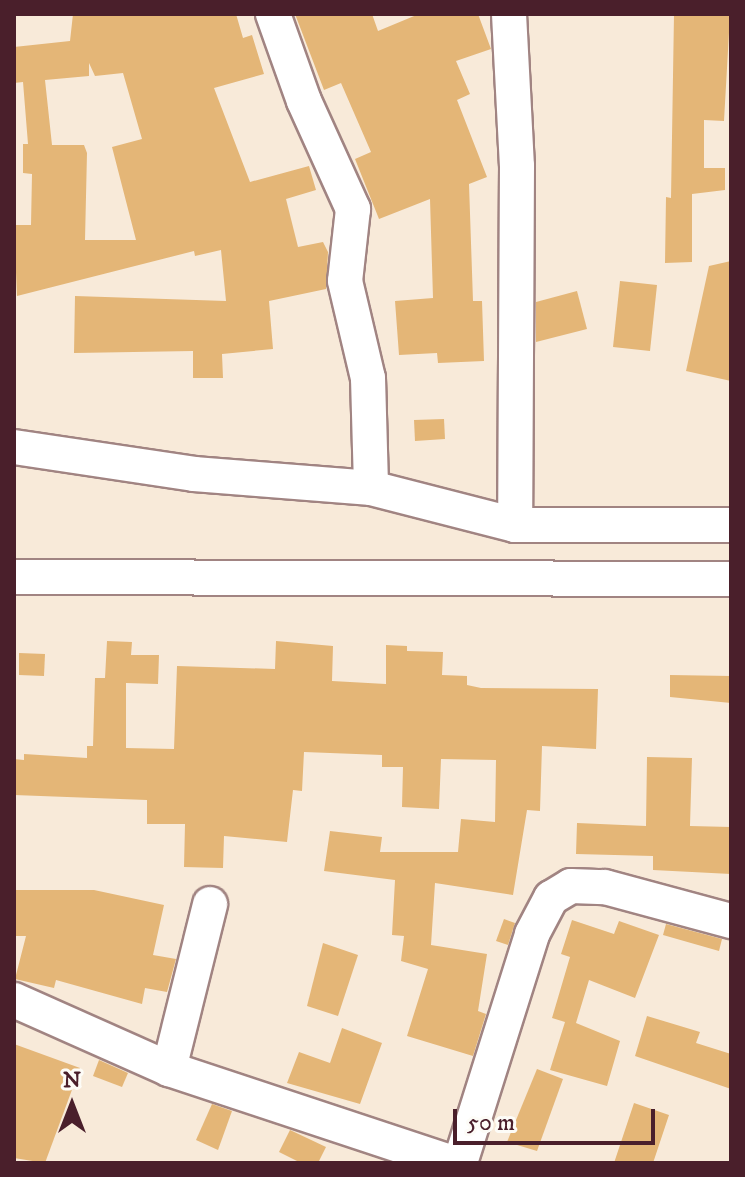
<!DOCTYPE html>
<style>
body{margin:0}
#map{position:relative;width:745px;height:1177px;overflow:hidden;background:#f8ead9;font-family:"IM FELL DW Pica",serif}
div>[style]{position:absolute}
.building>*{inset:0;background:#e4b677}
.roads{filter:drop-shadow(2px 0 #a18482) drop-shadow(-2px 0 #a18482) drop-shadow(0 2px #a18482) drop-shadow(0 -2px #a18482)}
.minor>*{height:34px;margin:-17px;padding:0 17px;transform-origin:17px;border-radius:17px;background:#fff}
span{translate:-50% -50%;white-space:nowrap;text-align:center;line-height:1.15;-webkit-text-stroke:7px #fdfcf7;paint-order:stroke}
.frame{position:absolute;inset:0;border:16px solid #4a1f2b;pointer-events:none}
.north{position:absolute;left:32px;top:1065px;width:80px;height:80px;-webkit-text-stroke:6px #fdfcf7;paint-order:stroke;rotate:0deg;font-size:22px;font-weight:700;line-height:32px;text-align:center;color:#4a1f2b}
.north::after{content:'';display:block;margin:auto;width:28px;height:36px;background:#4a1f2b;clip-path:polygon(50% 0,100% 100%,50% 72%,0 100%)}
.scale{position:absolute;left:453px;top:1109px;width:202px;height:36px;box-sizing:border-box;border:4px solid #4a1f2b;border-top:0;padding-left:10px;font-size:24px;line-height:28px;white-space:nowrap;color:#4a1f2b;-webkit-text-stroke:6px #fdfcf7;paint-order:stroke}
</style>
<div id="map">
<div class="building">
<div style="clip-path:polygon(evenodd,73px 14px,236px 14px,243px 38px,252px 35px,264px 74px,214px 88px,250px 182px,309px 166px,316px 190px,286px 199px,298px 247px,323px 242px,328px 252px,326px 289px,269px 301px,273px 349px,222px 354px,223px 378px,193px 378px,193px 351px,74px 353px,75px 296px,226px 301px,221px 250px,195px 256px,194px 251px,17px 296px,14px 225px,31px 225px,32px 174px,23px 173px,23px 144px,28px 144px,23px 82px,14px 83px,14px 47px,70px 41px,73px 14px,89px 63px,95px 76px,123px 73px,142px 139px,112px 147px,136px 240px,85px 240px,87px 153px,84px 145px,52px 145px,45px 80px,89px 76px,89px 63px)"></div>
<div style="clip-path:polygon(295px 14px,372px 14px,378px 31px,419px 14px,478px 14px,491px 49px,456px 61px,470px 94px,457px 100px,487px 177px,469px 184px,473px 301px,482px 301px,484px 361px,438px 363px,437px 353px,399px 355px,395px 301px,433px 298px,430px 199px,379px 219px,355px 159px,371px 152px,341px 83px,324px 90px)"></div>
<div style="clip-path:polygon(674px 14px,730px 15px,724px 121px,704px 120px,704px 168px,725px 168px,725px 190px,692px 194px,692px 262px,665px 263px,666px 197px,671px 198px)"></div>
<div style="clip-path:polygon(731px 261px,731px 381px,686px 371px,709px 266px)"></div>
<div style="clip-path:polygon(620px 281px,657px 285px,650px 351px,613px 347px)"></div>
<div style="clip-path:polygon(577px 291px,587px 329px,536px 342px,536px 302px)"></div>
<div style="clip-path:polygon(444px 419px,445px 439px,415px 441px,414px 420px)"></div>
<div style="clip-path:polygon(107px 641px,132px 642px,131px 655px,159px 655px,158px 684px,126px 683px,126px 748px,174px 749px,177px 666px,275px 669px,276px 641px,333px 646px,332px 681px,386px 684px,386px 645px,407px 646px,407px 651px,443px 652px,442px 675px,467px 676px,467px 685px,481px 688px,598px 689px,596px 749px,542px 746px,540px 811px,527px 810px,513px 895px,435px 883px,431px 945px,487px 954px,478px 1011px,486px 1014px,473px 1056px,407px 1036px,428px 969px,401px 961px,404px 936px,392px 935px,395px 880px,324px 871px,330px 831px,382px 837px,380px 852px,458px 852px,461px 819px,495px 822px,496px 760px,441px 759px,439px 809px,402px 807px,403px 767px,382px 767px,382px 755px,304px 752px,302px 791px,293px 790px,287px 842px,224px 836px,223px 868px,184px 867px,185px 824px,147px 824px,147px 800px,14px 795px,14px 759px,24px 760px,24px 754px,87px 758px,87px 746px,93px 746px,95px 678px,105px 678px)"></div>
<div style="clip-path:polygon(19px 653px,45px 654px,44px 676px,19px 675px)"></div>
<div style="clip-path:polygon(670px 675px,731px 676px,731px 703px,670px 697px)"></div>
<div style="clip-path:polygon(647px 757px,692px 758px,690px 826px,731px 827px,731px 874px,653px 870px,653px 856px,576px 854px,577px 823px,646px 826px)"></div>
<div style="clip-path:polygon(15px 890px,94px 890px,164px 905px,153px 955px,176px 959px,167px 992px,145px 988px,142px 1004px,56px 980px,54px 988px,15px 979px,26px 936px,14px 936px)"></div>
<div style="clip-path:polygon(504px 919px,515px 923px,508px 945px,496px 941px)"></div>
<div style="clip-path:polygon(572px 920px,614px 934px,619px 921px,659px 935px,635px 998px,589px 980px,576px 1023px,620px 1041px,607px 1086px,550px 1070px,565px 1022px,552px 1018px,570px 957px,561px 954px)"></div>
<div style="clip-path:polygon(666px 924px,722px 939px,719px 951px,663px 935px)"></div>
<div style="clip-path:polygon(323px 943px,358px 955px,338px 1016px,307px 1006px)"></div>
<div style="clip-path:polygon(647px 1016px,700px 1032px,696px 1043px,731px 1054px,731px 1089px,635px 1056px)"></div>
<div style="clip-path:polygon(342px 1028px,382px 1043px,360px 1104px,287px 1083px,299px 1052px,330px 1063px)"></div>
<div style="clip-path:polygon(14px 1044px,80px 1068px,45px 1163px,14px 1158px)"></div>
<div style="clip-path:polygon(99px 1060px,128px 1073px,122px 1087px,93px 1076px)"></div>
<div style="clip-path:polygon(537px 1069px,563px 1079px,537px 1151px,507px 1142px)"></div>
<div style="clip-path:polygon(634px 1103px,669px 1115px,653px 1163px,614px 1163px)"></div>
<div style="clip-path:polygon(212px 1104px,232px 1111px,218px 1150px,196px 1140px)"></div>
<div style="clip-path:polygon(290px 1130px,326px 1147px,318px 1163px,301px 1163px,279px 1152px)"></div>
</div>
<div class="roads">
<div class="minor">
<div style="left:273px;top:14px;width:92px;rotate:70.4deg"></div>
<div style="left:304px;top:101px;width:119px;rotate:65.6deg"></div>
<div style="left:353px;top:209px;width:72px;rotate:96.3deg"></div>
<div style="left:345px;top:281px;width:100px;rotate:76.7deg"></div>
<div style="left:368px;top:378px;width:110px;rotate:88.4deg"></div>
<div style="left:509px;top:14px;width:152px;rotate:87deg"></div>
<div style="left:517px;top:166px;width:359px;rotate:90.3deg"></div>
<div style="left:14px;top:447px;width:182px;rotate:8.5deg"></div>
<div style="left:194px;top:474px;width:178px;rotate:4.5deg"></div>
<div style="left:371px;top:488px;width:149px;rotate:14.4deg"></div>
<div style="left:515px;top:525px;width:216px"></div>
<div style="left:14px;top:577px;width:717px;rotate:0.16deg"></div>
<div style="left:14px;top:1000px;width:170px;rotate:24deg"></div>
<div style="left:169px;top:1069px;width:300px;rotate:18.3deg"></div>
<div style="left:169px;top:1069px;width:170px;rotate:-76deg"></div>
<div style="left:460px;top:1163px;width:240px;rotate:-72.5deg"></div>
<div style="left:532px;top:934px;width:41px;rotate:-62.2deg"></div>
<div style="left:551px;top:898px;width:23px;rotate:-31deg"></div>
<div style="left:571px;top:886px;width:34px;rotate:2deg"></div>
<div style="left:605px;top:887px;width:131px;rotate:15.1deg"></div>
</div>
</div>
<div class="frame"></div>
<div class="north">N</div>
<div class="scale">50 m</div>
</div>
